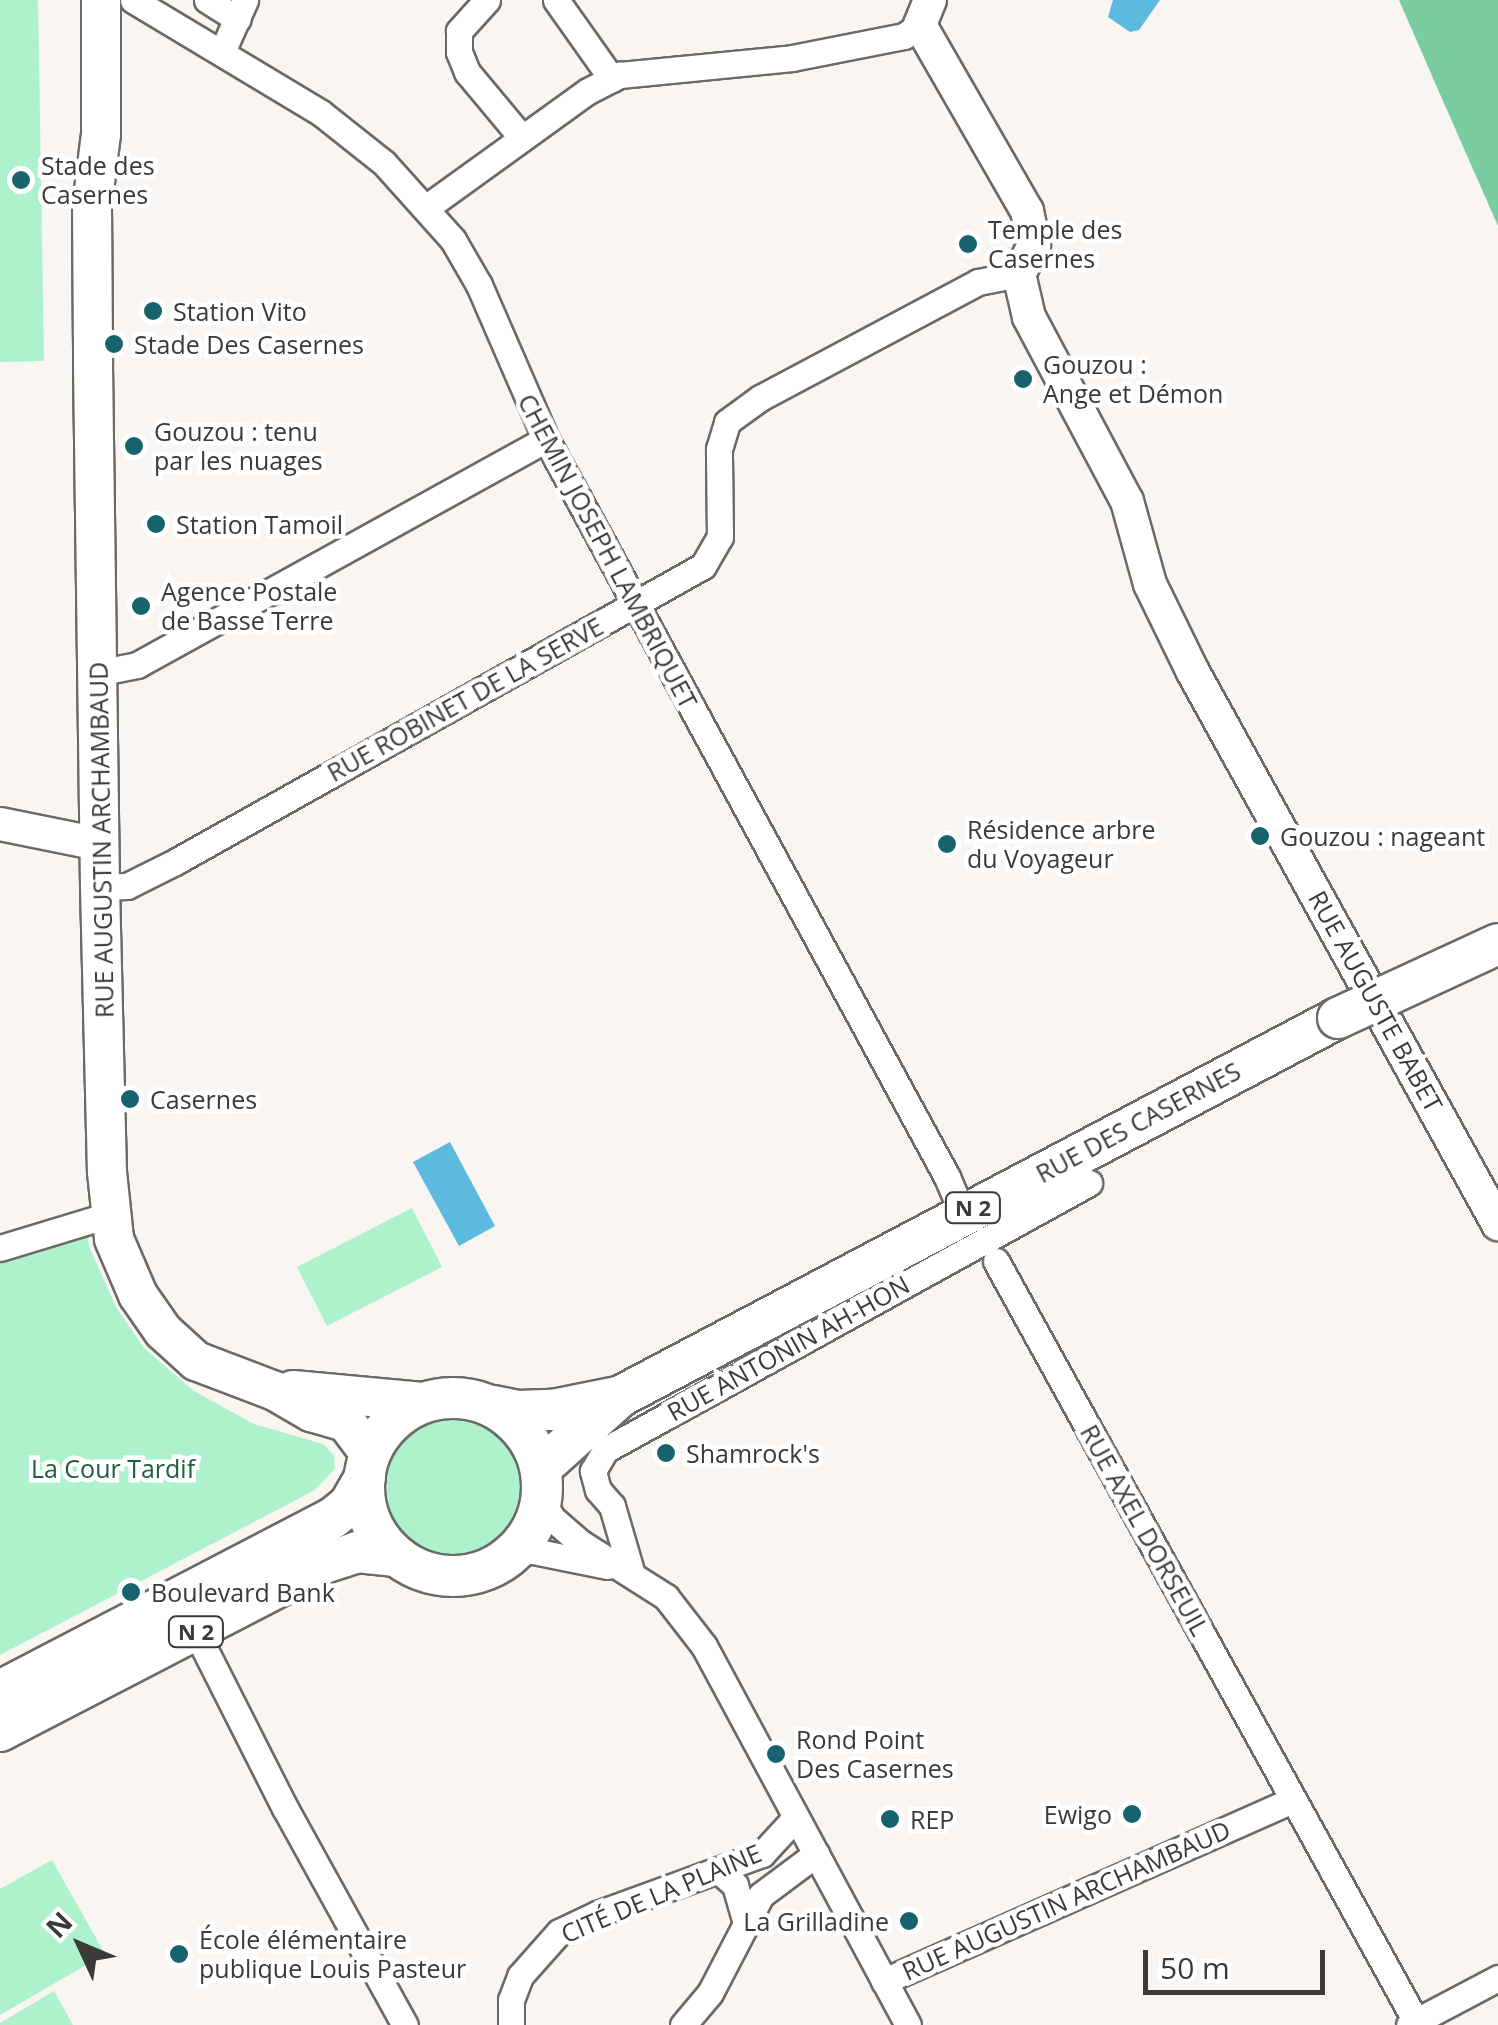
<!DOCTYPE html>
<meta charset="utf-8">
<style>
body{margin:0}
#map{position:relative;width:1498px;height:2025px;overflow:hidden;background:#f8f5f2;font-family:"Open Sans",sans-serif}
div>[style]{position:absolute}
.green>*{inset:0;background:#aef1cd}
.round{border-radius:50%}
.forest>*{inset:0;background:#79cca1}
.water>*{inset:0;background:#5bbadd}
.roads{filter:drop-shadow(2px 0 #6c6a67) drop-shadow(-2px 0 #6c6a67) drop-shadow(0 2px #6c6a67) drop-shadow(0 -2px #6c6a67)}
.minor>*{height:25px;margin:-12.5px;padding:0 12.5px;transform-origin:12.5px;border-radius:12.5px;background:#fff}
.tertiary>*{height:32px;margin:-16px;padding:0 16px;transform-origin:16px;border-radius:16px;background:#fff}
.secondary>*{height:38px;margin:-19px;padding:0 19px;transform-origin:19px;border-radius:19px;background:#fff}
.primary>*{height:40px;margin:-20px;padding:0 20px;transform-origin:20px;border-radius:20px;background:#fff}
.primary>.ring{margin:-20px;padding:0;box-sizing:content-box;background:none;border:40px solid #fff;border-radius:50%}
.bridges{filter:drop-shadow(2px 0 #6c6a67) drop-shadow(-2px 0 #6c6a67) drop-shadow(0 2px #6c6a67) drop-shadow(0 -2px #6c6a67)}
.primary-bridge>*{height:40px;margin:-20px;padding:0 20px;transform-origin:20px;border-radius:20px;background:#fff}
.dots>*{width:28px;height:28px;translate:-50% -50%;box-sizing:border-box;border:5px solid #fff;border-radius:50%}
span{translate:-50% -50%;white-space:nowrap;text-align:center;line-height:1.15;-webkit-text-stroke:9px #fff;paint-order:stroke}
.shield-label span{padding:2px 8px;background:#fff;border:2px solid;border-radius:8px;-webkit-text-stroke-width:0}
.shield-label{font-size:22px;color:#3b3a39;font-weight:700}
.poi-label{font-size:25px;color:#3b3a39}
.left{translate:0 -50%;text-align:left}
.right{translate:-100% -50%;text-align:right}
.street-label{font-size:25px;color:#3b3a39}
.park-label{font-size:25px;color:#1e5d40}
.north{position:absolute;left:30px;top:1895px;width:100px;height:100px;-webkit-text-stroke:8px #fff;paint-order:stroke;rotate:314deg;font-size:28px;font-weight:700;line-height:40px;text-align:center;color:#3b3a39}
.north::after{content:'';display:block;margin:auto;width:35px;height:45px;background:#3b3a39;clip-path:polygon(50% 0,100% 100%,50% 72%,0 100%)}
.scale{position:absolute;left:1143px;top:1950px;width:182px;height:45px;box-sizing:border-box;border:5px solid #3b3a39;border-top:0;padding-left:12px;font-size:30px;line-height:35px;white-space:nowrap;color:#3b3a39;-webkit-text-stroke:8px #fff;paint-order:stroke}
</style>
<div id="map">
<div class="green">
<div style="clip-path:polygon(0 0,38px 0,44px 361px,0 362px)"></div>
<div style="clip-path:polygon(412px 1208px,442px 1267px,327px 1326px,297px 1267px)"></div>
<div style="clip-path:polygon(87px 1230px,89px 1246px,116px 1307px,144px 1348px,194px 1391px,254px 1424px,323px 1444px,334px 1456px,335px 1469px,315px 1490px,0 1655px,0 1257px)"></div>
<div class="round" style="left:379px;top:1409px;width:150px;height:150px"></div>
<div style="clip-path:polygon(52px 1860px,105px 1954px,0 2015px,0 1889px)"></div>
<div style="clip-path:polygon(54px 1991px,73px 2025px,0 2025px,0 2023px)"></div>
</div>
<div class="forest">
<div style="clip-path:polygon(1399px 0,1498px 0,1498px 226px,1436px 85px)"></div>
</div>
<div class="water">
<div style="clip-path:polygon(1113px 0,1160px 0,1139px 30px,1130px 32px,1108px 17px)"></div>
<div style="clip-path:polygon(450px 1142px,495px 1226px,459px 1246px,413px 1162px)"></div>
</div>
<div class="roads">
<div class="minor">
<div style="left:133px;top:0;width:219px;rotate:31deg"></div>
<div style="left:321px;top:113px;width:80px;rotate:38.4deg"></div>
<div style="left:384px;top:163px;width:103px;rotate:48.1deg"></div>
<div style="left:453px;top:240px;width:52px;rotate:60deg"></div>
<div style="left:479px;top:285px;width:168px;rotate:66.5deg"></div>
<div style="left:546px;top:439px;width:840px;rotate:61.48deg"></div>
<div style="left:947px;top:1177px;width:39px;rotate:67deg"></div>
<div style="left:207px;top:0;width:36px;rotate:32deg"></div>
<div style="left:487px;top:0;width:42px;rotate:132.1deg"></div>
<div style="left:459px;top:31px;width:21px;rotate:90deg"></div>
<div style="left:459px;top:52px;width:22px;rotate:68deg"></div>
<div style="left:467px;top:72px;width:86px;rotate:50.2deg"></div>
<div style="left:556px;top:0;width:97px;rotate:54.7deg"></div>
<div style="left:222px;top:52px;width:57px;rotate:-66.1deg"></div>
<div style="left:427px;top:207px;width:198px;rotate:-35.8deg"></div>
<div style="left:588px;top:91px;width:36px;rotate:-27deg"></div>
<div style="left:620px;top:75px;width:173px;rotate:-5.6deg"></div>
<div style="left:792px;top:58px;width:114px;rotate:-11.1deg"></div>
<div style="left:904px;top:36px;width:19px;rotate:-35deg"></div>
<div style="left:97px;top:673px;width:41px;rotate:-11.3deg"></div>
<div style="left:137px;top:665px;width:467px;rotate:-28.9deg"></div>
<div style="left:100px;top:887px;width:27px;rotate:-2deg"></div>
<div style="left:127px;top:886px;width:54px;rotate:-26.6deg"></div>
<div style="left:175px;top:862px;width:605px;rotate:-29.28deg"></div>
<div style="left:703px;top:566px;width:34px;rotate:-60deg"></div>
<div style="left:720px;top:537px;width:88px;rotate:-90.7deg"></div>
<div style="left:719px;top:449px;width:28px;rotate:-73deg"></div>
<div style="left:727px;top:422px;width:41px;rotate:-36deg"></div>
<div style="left:760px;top:398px;width:247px;rotate:-28deg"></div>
<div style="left:978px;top:282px;width:42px;rotate:-11deg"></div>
<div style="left:0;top:1248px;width:117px;rotate:-16.9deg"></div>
<div style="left:996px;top:1261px;width:873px;rotate:61.09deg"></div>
<div style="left:541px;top:1500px;width:22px;rotate:58deg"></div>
<div style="left:553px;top:1519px;width:37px;rotate:41deg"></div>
<div style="left:581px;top:1543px;width:101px;rotate:32.4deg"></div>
<div style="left:666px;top:1597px;width:62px;rotate:52.2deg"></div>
<div style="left:704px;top:1646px;width:430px;rotate:61.7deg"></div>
<div style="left:518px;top:1548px;width:91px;rotate:11.4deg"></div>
<div style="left:631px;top:1571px;width:68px;rotate:-106.3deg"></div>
<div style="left:612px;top:1506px;width:21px;rotate:-131deg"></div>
<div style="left:598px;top:1490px;width:20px;rotate:-105deg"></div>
<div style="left:593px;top:1471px;width:24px;rotate:-60deg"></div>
<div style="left:605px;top:1450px;width:553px;rotate:-28.88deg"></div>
<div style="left:196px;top:1632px;width:197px;rotate:63.2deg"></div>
<div style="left:285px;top:1808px;width:248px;rotate:61.1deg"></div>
<div style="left:719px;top:1871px;width:21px;rotate:41deg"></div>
<div style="left:735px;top:1885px;width:37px;rotate:74deg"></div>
<div style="left:884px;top:1981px;width:447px;rotate:-23.9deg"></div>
<div style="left:511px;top:2025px;width:25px;rotate:-90deg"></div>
<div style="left:511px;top:2000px;width:26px;rotate:-69deg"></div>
<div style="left:520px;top:1976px;width:59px;rotate:-48.4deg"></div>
<div style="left:559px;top:1932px;width:42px;rotate:-25.3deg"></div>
<div style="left:597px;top:1914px;width:176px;rotate:-20deg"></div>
<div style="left:762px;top:1854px;width:50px;rotate:-47.4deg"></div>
<div style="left:683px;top:2025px;width:42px;rotate:-49.8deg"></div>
<div style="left:710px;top:1993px;width:110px;rotate:-62.5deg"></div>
<div style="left:761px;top:1895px;width:69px;rotate:-36.7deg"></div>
<div style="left:1409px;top:2025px;width:101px;rotate:-27.8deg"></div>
</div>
<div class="tertiary">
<div style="left:930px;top:0;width:27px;rotate:112deg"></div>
<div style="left:920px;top:25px;width:215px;rotate:60.1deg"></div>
<div style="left:1027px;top:211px;width:35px;rotate:78deg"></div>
<div style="left:1034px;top:245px;width:33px;rotate:117deg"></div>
<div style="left:1019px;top:274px;width:44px;rotate:76.9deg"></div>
<div style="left:1029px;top:317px;width:208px;rotate:62deg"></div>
<div style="left:1127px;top:501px;width:86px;rotate:74.5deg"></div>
<div style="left:1150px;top:584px;width:98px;rotate:64deg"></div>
<div style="left:1193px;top:672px;width:631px;rotate:61.08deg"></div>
<div style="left:0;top:824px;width:101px;rotate:11.4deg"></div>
</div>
<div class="secondary">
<div style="left:101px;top:0;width:134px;rotate:90deg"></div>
<div style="left:101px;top:134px;width:73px;rotate:97.1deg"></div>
<div style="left:92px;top:206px;width:159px;rotate:89.6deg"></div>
<div style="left:93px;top:365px;width:522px;rotate:89.23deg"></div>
<div style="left:100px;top:887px;width:285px;rotate:88.6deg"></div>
<div style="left:107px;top:1172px;width:67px;rotate:84deg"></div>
<div style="left:114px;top:1239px;width:61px;rotate:66.8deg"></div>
<div style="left:138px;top:1295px;width:44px;rotate:55.2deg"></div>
<div style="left:163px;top:1331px;width:45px;rotate:42.3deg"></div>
<div style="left:196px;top:1361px;width:85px;rotate:20.8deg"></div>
<div style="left:275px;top:1391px;width:42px;rotate:30.3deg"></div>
<div style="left:311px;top:1412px;width:36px;rotate:16deg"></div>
<div style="left:346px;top:1422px;width:40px;rotate:53deg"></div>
<div style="left:293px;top:1390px;width:133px;rotate:5.2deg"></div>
</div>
<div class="primary">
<div class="ring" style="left:364px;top:1398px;width:138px;height:138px"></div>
<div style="left:493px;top:1406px;width:25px;rotate:11deg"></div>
<div style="left:518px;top:1411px;width:34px;rotate:-2deg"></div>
<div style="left:552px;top:1410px;width:66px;rotate:-11.3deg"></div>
<div style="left:541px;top:1468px;width:108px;rotate:-42deg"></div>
<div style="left:621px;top:1396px;width:811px;rotate:-27.8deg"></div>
<div style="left:0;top:1691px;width:377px;rotate:-27.5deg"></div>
<div style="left:334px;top:1517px;width:19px;rotate:-39deg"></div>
<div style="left:349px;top:1505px;width:32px;rotate:-60deg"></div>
<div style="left:0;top:1731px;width:365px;rotate:-27.4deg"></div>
<div style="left:324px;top:1563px;width:35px;rotate:-18deg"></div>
<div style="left:357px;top:1552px;width:39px;rotate:6deg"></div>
</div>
</div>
<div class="bridges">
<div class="primary-bridge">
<div style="left:1338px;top:1018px;width:176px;rotate:-24.8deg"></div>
</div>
</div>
<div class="dots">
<div style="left:21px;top:180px;background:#16636d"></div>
<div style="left:968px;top:244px;background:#16636d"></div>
<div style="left:153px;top:311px;background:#16636d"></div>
<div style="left:114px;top:344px;background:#16636d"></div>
<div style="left:1023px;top:379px;background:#16636d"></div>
<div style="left:134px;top:446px;background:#16636d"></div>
<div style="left:156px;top:524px;background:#16636d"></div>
<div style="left:141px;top:606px;background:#16636d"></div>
<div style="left:1260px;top:836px;background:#16636d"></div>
<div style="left:947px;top:844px;background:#16636d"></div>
<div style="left:130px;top:1099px;background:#16636d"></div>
<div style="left:666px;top:1453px;background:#16636d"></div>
<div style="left:131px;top:1592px;background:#16636d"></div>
<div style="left:776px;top:1754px;background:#16636d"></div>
<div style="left:1132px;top:1814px;background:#16636d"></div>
<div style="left:890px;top:1819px;background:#16636d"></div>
<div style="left:909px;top:1921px;background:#16636d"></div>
<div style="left:179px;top:1954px;background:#16636d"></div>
</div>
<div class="shield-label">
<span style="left:973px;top:1208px">N 2</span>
<span style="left:196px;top:1632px">N 2</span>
</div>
<div class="poi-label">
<span class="left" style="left:41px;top:180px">Stade des<br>Casernes</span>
<span class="left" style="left:988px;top:244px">Temple des<br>Casernes</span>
<span class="left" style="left:173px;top:311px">Station Vito</span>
<span class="left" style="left:134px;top:344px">Stade Des Casernes</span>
<span class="left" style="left:1043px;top:379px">Gouzou :<br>Ange et Démon</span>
<span class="left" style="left:154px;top:446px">Gouzou : tenu<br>par les nuages</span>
<span class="left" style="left:176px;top:524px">Station Tamoil</span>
<span class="left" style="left:161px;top:606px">Agence Postale<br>de Basse Terre</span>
<span class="left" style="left:967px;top:844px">Résidence arbre<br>du Voyageur</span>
<span class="left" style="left:1280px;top:836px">Gouzou : nageant</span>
<span class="left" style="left:150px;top:1099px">Casernes</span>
<span class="left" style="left:686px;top:1453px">Shamrock's</span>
<span class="left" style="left:151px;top:1592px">Boulevard Bank</span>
<span class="left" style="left:796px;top:1754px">Rond Point<br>Des Casernes</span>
<span class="right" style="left:1112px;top:1814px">Ewigo</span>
<span class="left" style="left:910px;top:1819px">REP</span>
<span class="right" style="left:889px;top:1921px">La Grilladine</span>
<span class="left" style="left:199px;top:1954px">École élémentaire<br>publique Louis Pasteur</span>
</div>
<div class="street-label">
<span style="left:608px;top:551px;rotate:62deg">CHEMIN JOSEPH LAMBRIQUET</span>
<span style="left:465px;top:699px;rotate:-29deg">RUE ROBINET DE LA SERVE</span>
<span style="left:101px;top:840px;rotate:-91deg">RUE AUGUSTIN ARCHAMBAUD</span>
<span style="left:1376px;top:1001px;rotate:61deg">RUE AUGUSTE BABET</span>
<span style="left:1138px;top:1122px;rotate:-28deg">RUE DES CASERNES</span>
<span style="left:788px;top:1348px;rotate:-29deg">RUE ANTONIN AH-HON</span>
<span style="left:1145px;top:1530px;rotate:61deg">RUE AXEL DORSEUIL</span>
<span style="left:661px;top:1893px;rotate:-23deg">CITÉ DE LA PLAINE</span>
<span style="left:1066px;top:1900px;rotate:-24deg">RUE AUGUSTIN ARCHAMBAUD</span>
</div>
<div class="park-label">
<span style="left:113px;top:1468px">La Cour Tardif</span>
</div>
<div class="north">N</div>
<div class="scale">50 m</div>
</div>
